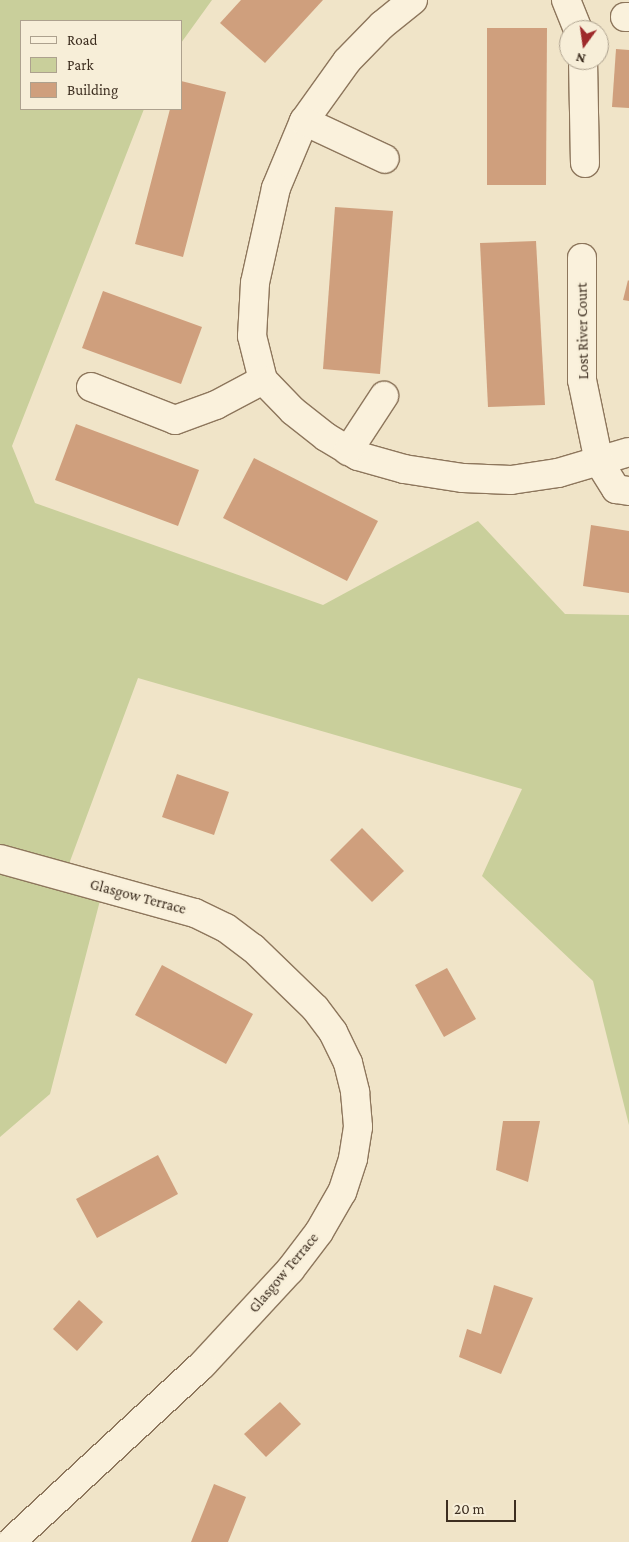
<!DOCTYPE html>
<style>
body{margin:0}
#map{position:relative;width:629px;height:1542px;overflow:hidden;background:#f0e4c8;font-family:"Crimson Pro",serif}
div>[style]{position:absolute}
.green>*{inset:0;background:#c9cf9b}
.building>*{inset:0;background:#cf9f7d}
.roads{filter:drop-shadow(1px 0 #8d765c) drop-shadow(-1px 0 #8d765c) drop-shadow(0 1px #8d765c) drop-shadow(0 -1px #8d765c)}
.minor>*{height:28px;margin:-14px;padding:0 14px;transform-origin:14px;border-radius:14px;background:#faf1dc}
span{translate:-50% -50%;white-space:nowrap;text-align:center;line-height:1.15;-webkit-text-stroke:4px #f7eed8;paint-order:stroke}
.street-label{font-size:15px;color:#3d2e20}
.legend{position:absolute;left:20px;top:20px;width:162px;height:90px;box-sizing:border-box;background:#f7eed8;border:1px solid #ada18e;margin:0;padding:6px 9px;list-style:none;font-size:15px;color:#3d2e20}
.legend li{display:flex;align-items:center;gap:10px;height:25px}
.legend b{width:25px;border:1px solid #ada18e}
.north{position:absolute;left:559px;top:20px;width:50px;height:50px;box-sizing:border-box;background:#f7eed8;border:1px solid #ada18e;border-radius:50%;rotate:194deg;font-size:14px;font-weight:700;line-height:20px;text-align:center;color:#3d2e20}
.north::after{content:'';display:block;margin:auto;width:18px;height:22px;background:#9e2a2b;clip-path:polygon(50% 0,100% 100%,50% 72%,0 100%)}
.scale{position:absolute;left:446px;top:1500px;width:70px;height:22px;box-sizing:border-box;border:2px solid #3d2e20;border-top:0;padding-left:6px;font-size:15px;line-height:18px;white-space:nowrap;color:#3d2e20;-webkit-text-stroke:4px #f7eed8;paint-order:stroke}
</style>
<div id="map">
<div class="green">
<div style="clip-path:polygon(0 0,212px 0,181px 43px,181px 21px,21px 21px,21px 109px,144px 109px,12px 446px,35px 503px,323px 605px,478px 521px,565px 614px,629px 615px,629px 1125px,593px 981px,482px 876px,522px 789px,138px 678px,66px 872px,104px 885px,50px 1094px,0 1137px)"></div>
</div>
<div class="building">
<div style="clip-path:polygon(241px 0,323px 0,265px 63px,220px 23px)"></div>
<div style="clip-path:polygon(487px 28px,547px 28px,546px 185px,487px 185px)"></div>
<div style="clip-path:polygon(616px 49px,629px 50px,629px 108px,612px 107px)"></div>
<div style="clip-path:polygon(181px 81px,226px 92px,183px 257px,135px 244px,170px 109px,181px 109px)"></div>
<div style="clip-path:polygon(335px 207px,393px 211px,380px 374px,323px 369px)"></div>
<div style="clip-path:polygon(536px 241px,545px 405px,488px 407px,480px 243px)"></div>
<div style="clip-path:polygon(628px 280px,629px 281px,629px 301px,623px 300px)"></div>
<div style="clip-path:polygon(103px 291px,202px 327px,181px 384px,82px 348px)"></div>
<div style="clip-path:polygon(76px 424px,199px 470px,178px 526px,55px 480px)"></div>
<div style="clip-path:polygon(254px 458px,378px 521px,347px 581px,223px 518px)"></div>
<div style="clip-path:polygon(591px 525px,629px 531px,629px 593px,583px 586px)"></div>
<div style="clip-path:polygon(177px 774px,229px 792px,214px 835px,162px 817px)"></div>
<div style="clip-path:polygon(362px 828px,404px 871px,372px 902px,330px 860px)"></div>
<div style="clip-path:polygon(162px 965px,253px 1014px,226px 1064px,135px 1015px)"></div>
<div style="clip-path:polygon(447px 968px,476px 1019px,444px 1037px,415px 985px)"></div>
<div style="clip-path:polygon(503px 1121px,540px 1121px,528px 1182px,496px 1170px)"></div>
<div style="clip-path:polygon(158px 1155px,178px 1194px,97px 1238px,76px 1199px)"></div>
<div style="clip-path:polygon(494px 1285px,533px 1298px,501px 1374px,459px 1357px,467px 1329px,481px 1334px)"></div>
<div style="clip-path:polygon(79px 1300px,103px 1322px,77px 1351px,53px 1329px)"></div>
<div style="clip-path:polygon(280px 1402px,301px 1424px,266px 1457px,244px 1434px)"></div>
<div style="clip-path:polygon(214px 1484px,246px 1497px,228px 1542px,191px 1542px)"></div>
</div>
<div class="roads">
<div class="minor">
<div style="left:413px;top:0;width:40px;rotate:141deg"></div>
<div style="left:382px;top:25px;width:50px;rotate:134.2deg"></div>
<div style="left:347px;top:61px;width:74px;rotate:125.6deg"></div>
<div style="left:304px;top:121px;width:73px;rotate:112.7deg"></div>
<div style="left:276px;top:188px;width:97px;rotate:102.5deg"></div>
<div style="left:255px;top:283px;width:53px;rotate:93.2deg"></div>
<div style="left:252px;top:336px;width:45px;rotate:76deg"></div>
<div style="left:263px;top:380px;width:43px;rotate:45.9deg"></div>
<div style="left:293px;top:411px;width:42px;rotate:38.2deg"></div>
<div style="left:326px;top:437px;width:37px;rotate:31deg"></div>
<div style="left:358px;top:456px;width:48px;rotate:15.8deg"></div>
<div style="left:404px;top:469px;width:60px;rotate:8.7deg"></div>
<div style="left:463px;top:478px;width:48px;rotate:2.4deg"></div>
<div style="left:511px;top:480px;width:48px;rotate:-8.5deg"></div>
<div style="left:558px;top:473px;width:74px;rotate:-16.5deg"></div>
<div style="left:566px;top:0;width:32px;rotate:68deg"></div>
<div style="left:625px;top:17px;width:4px"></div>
<div style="left:583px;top:60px;width:103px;rotate:88.9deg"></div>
<div style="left:304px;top:121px;width:89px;rotate:25.1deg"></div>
<div style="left:582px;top:258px;width:122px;rotate:90deg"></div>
<div style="left:582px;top:380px;width:84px;rotate:78.3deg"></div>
<div style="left:599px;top:462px;width:32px;rotate:58deg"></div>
<div style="left:616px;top:489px;width:13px;rotate:9deg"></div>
<div style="left:91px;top:387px;width:90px;rotate:21.4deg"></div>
<div style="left:175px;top:420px;width:44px;rotate:-20.1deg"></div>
<div style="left:216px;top:405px;width:53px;rotate:-28deg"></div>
<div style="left:348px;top:451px;width:66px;rotate:-56.8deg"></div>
<div style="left:0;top:859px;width:202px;rotate:15.5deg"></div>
<div style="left:195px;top:913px;width:34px;rotate:26deg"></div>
<div style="left:226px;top:928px;width:34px;rotate:37deg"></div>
<div style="left:253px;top:948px;width:86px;rotate:44.1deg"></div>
<div style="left:315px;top:1008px;width:30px;rotate:53deg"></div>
<div style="left:333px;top:1032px;width:34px;rotate:64deg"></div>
<div style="left:348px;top:1063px;width:30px;rotate:76deg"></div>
<div style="left:355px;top:1092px;width:35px;rotate:85deg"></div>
<div style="left:358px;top:1127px;width:32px;rotate:99deg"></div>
<div style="left:353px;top:1159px;width:35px;rotate:108deg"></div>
<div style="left:342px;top:1192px;width:46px;rotate:119.9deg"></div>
<div style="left:319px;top:1232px;width:48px;rotate:127.3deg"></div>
<div style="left:290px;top:1270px;width:129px;rotate:132.8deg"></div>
<div style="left:202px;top:1365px;width:260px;rotate:137.2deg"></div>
</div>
</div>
<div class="street-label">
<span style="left:583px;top:331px;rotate:-91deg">Lost River Court</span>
<span style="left:138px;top:897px;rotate:15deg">Glasgow Terrace</span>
<span style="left:284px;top:1273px;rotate:-50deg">Glasgow Terrace</span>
</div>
<ul class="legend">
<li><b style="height:6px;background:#faf1dc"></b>Road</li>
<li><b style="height:14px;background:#c9cf9b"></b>Park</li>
<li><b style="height:14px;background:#cf9f7d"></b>Building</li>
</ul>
<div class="north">N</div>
<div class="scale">20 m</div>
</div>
